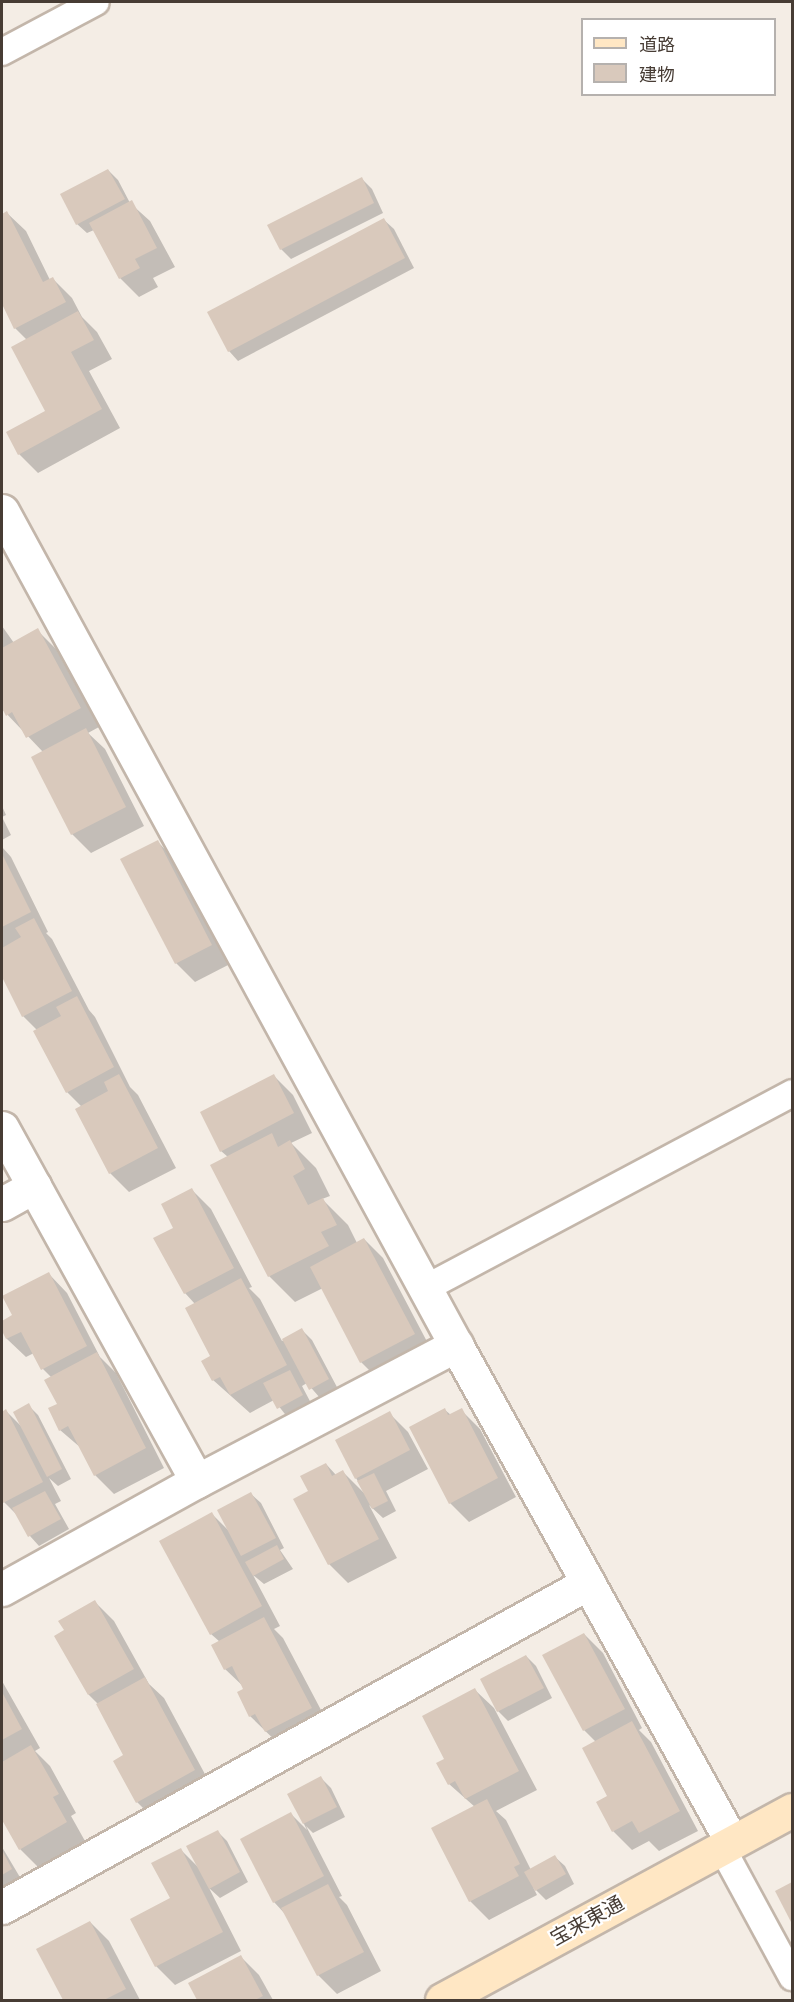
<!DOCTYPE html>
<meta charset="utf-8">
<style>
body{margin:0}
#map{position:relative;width:794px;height:2002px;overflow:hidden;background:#f4ede5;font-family:Roboto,"Noto Sans JP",sans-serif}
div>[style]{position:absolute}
.shadow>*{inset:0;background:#0003}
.building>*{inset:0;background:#d9c9bc}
.roads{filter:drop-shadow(2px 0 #c3b6aa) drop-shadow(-2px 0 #c3b6aa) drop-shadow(0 2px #c3b6aa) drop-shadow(0 -2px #c3b6aa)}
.lane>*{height:26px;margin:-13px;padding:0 13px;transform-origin:13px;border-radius:13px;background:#fff}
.street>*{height:33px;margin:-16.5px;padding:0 16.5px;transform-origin:16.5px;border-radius:16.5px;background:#fff}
.secondary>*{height:33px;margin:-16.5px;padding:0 16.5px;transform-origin:16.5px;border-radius:16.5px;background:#ffe7c4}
span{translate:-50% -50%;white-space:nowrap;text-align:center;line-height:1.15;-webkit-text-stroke:4.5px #fff;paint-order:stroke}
.street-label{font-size:20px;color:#473c34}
.frame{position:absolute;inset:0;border:3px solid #473c34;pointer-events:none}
.legend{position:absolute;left:581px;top:18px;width:195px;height:78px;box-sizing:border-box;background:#fff;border:2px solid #b5b1ae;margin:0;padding:8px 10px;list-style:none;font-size:18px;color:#473c34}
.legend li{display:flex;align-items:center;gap:12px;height:30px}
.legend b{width:30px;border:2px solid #b5b1ae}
</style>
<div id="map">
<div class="shadow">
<div style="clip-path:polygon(108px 170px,118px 180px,130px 203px,150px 221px,175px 267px,153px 278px,158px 287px,139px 297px,120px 278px,94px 230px,87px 233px,77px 224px)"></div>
<div style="clip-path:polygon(362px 179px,372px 189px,383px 213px,291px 259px,281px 249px)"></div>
<div style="clip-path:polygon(7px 213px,26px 231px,50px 280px,53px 279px,72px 298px,82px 317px,97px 332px,112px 359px,89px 371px,120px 428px,38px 473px,19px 454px,47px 411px,27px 340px,15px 328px,2px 301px,2px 215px)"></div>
<div style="clip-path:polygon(384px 220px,394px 229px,414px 268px,238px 361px,229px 351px)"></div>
<div style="clip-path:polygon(2px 626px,14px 643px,37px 630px,56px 649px,99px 727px,88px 733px,105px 749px,144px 826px,91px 853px,72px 834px,43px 752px,2px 709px)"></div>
<div style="clip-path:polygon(2px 806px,6px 815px,2px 817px,11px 835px,2px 840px)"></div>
<div style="clip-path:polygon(158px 842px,176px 861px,230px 964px,195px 982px,176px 963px)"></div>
<div style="clip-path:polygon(2px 847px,11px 857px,48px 932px,46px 933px,52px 939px,89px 1010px,95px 1017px,130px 1087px,138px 1095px,176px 1168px,129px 1192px,110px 1173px,82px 1107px,67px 1092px,37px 1030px,23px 1016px,2px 974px)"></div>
<div style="clip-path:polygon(274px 1076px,293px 1095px,312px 1133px,291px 1143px,316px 1168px,330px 1196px,322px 1199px,348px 1225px,357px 1243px,364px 1239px,383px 1258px,433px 1353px,380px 1381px,361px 1362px,323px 1288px,295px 1302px,269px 1276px,228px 1157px,221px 1151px)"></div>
<div style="clip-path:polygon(192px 1190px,211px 1209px,252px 1287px,249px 1288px,260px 1299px,282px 1341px,302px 1330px,312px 1340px,338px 1389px,320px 1398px,307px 1383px,302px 1386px,312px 1405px,288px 1418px,274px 1400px,250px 1413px,213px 1380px,212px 1357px,195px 1304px,185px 1293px,175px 1228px)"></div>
<div style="clip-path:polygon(49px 1274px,67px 1293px,100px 1357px,116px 1373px,164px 1468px,114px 1494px,95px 1475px,81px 1448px,60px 1430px,59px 1405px,51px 1377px,43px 1369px,34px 1353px,26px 1357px,7px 1339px,2px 1328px,2px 1322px,14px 1316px)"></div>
<div style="clip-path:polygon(28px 1405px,38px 1415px,71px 1479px,58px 1486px,49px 1478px,61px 1501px,55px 1504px,69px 1529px,39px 1546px,30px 1536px,19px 1517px,2px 1500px,2px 1413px,6px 1411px,22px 1427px)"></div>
<div style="clip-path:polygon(445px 1410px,451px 1415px,461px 1410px,480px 1429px,516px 1497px,469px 1522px,450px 1503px)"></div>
<div style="clip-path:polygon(389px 1413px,408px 1432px,428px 1469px,386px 1491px,396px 1511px,383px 1518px,369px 1505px,397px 1558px,348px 1583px,329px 1564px,295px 1500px,310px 1492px,326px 1464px,336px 1475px,343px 1472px,365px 1494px,356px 1478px)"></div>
<div style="clip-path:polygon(251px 1494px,261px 1503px,284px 1548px,280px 1550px,293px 1569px,264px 1584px,253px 1575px,280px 1626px,274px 1629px,283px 1638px,330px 1727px,285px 1750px,250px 1716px,246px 1689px,225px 1669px,220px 1642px,211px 1634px,212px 1514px,230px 1532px)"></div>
<div style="clip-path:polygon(95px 1602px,114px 1621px,149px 1684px,164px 1698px,213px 1789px,156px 1821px,137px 1802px,125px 1756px,99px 1705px,89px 1695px,66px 1631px)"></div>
<div style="clip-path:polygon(584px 1634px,603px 1653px,642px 1728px,639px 1730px,651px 1742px,698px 1831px,659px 1851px,649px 1841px,632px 1850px,613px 1831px,609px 1796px,596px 1742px,584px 1730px)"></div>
<div style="clip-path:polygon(526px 1656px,536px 1666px,552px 1698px,508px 1721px,498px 1711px)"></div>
<div style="clip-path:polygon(2px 1681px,40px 1748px,35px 1751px,50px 1766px,76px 1813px,71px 1816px,85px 1841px,39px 1868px,20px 1849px,2px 1817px)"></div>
<div style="clip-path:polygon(475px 1690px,494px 1708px,537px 1790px,496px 1811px,506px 1820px,531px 1870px,555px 1857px,565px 1866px,574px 1884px,546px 1900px,533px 1887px,537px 1895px,489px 1920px,470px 1901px,475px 1807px,449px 1784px,446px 1759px)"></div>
<div style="clip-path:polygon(321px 1778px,331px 1788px,345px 1817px,313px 1833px,306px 1826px,342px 1896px,339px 1897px,347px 1905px,381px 1971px,337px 1994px,318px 1975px,286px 1915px,274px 1902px,291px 1814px,307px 1830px,289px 1794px)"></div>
<div style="clip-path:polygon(218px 1832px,227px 1841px,248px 1882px,220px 1898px,209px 1888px,241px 1951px,175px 1985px,156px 1966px,181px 1850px,198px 1867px)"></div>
<div style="clip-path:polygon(2px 1847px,21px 1879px,2px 1890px)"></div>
<div style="clip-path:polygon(792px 1884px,792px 1922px,777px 1892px)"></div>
<div style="clip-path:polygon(90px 1922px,109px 1941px,140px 2000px,65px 2000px,38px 1949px)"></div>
<div style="clip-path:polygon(241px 1957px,259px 1975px,273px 2000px,199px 2000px,190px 1983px)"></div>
</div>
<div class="building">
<div style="clip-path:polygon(108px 169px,125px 199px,76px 225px,60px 194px)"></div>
<div style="clip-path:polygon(362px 177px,374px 203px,280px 250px,267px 225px)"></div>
<div style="clip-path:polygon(132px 200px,157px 248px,135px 259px,140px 268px,119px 279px,89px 223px)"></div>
<div style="clip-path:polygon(7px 211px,43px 282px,53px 277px,66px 302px,14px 329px,2px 304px,2px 214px)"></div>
<div style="clip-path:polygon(384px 218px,405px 258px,228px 352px,207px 312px)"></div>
<div style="clip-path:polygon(78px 311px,94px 340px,71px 352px,102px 409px,18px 455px,6px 432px,45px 411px,11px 347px)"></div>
<div style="clip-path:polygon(38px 628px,81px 708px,26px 738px,12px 712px,6px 716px,2px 708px,2px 648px)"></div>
<div style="clip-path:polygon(86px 728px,126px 807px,71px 835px,31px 757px)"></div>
<div style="clip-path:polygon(158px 840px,212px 945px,175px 964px,120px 859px)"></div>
<div style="clip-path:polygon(2px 854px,31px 912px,2px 927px)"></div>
<div style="clip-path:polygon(34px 918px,72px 991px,22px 1017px,2px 977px,2px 948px,21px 937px,15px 928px)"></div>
<div style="clip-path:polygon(77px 996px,114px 1067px,66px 1093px,33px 1031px,61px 1016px,56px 1007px)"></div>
<div style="clip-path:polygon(119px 1074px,158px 1148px,109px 1174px,75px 1109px,108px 1091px,104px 1082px)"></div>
<div style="clip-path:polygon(274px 1074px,294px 1113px,220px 1152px,200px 1112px)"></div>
<div style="clip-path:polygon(272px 1133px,278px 1147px,290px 1140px,305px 1169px,293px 1176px,308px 1205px,323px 1198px,337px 1225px,321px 1232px,329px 1246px,268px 1277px,210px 1165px)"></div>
<div style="clip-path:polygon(192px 1188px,234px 1268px,184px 1294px,153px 1238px,173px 1228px,161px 1204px)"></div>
<div style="clip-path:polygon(364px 1238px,415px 1334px,360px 1363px,310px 1267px)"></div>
<div style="clip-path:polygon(49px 1272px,87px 1346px,41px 1370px,21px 1332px,6px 1339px,2px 1331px,2px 1321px,12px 1315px,2px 1296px)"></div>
<div style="clip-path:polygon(241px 1278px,287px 1365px,230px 1395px,220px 1377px,212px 1381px,201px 1361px,210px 1356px,185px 1308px)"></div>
<div style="clip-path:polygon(302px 1328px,329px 1379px,309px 1390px,282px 1339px)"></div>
<div style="clip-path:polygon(97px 1352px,146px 1448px,94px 1476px,68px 1426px,59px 1431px,48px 1408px,57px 1404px,44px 1380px)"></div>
<div style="clip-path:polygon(290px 1370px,303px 1395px,277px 1409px,263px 1383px)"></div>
<div style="clip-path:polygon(29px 1403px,62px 1469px,47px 1477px,13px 1412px)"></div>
<div style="clip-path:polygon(445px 1408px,448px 1415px,462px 1408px,498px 1478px,449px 1504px,409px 1427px)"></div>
<div style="clip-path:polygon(6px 1409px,43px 1482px,3px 1503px,2px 1412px)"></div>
<div style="clip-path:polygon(390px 1411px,410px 1450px,355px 1479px,335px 1440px)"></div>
<div style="clip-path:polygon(326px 1463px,332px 1476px,343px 1470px,379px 1539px,328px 1565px,293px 1499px,308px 1491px,300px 1476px)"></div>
<div style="clip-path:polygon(374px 1473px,388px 1501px,372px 1509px,357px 1481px)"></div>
<div style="clip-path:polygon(45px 1491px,61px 1519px,28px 1537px,12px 1508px)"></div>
<div style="clip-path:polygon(251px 1492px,276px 1538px,241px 1556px,217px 1510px)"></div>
<div style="clip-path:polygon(212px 1512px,262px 1606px,210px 1635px,159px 1541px)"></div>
<div style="clip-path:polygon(277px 1545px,284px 1559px,253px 1576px,245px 1562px)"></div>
<div style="clip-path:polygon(95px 1600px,134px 1669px,88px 1695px,54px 1636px,64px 1630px,58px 1621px)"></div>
<div style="clip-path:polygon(264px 1617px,312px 1708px,265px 1732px,255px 1714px,249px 1717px,237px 1692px,243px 1689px,232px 1666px,224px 1670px,211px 1645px)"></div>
<div style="clip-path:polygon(584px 1633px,625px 1709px,583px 1731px,542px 1655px)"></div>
<div style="clip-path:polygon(526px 1655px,544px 1688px,497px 1712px,480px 1679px)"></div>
<div style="clip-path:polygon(145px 1677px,195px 1770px,136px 1803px,113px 1761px,123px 1755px,96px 1704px)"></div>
<div style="clip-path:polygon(475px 1688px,519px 1771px,465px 1799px,455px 1781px,448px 1785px,436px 1763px,444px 1759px,422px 1716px)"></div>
<div style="clip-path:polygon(2px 1692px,22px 1729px,2px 1740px)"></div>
<div style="clip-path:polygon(632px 1721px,680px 1811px,639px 1833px,632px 1821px,612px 1832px,596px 1802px,607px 1796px,582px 1748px)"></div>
<div style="clip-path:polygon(31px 1745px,59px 1794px,53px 1797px,67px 1822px,19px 1850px,2px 1820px,2px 1762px)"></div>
<div style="clip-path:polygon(321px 1776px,337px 1807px,303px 1824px,287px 1794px)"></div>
<div style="clip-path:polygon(487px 1799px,520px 1864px,514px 1867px,519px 1876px,469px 1902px,431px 1828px)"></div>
<div style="clip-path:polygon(291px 1812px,324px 1876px,273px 1903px,240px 1839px)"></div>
<div style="clip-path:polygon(218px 1830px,240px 1872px,209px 1889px,186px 1846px)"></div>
<div style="clip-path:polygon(181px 1848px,223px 1932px,155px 1967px,130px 1919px,170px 1898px,151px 1863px)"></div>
<div style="clip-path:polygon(2px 1850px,12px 1869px,2px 1875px)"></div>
<div style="clip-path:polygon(555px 1855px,566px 1874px,535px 1891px,524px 1872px)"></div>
<div style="clip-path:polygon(792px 1882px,792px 1921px,791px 1922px,775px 1891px)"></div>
<div style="clip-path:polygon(328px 1884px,364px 1952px,317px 1976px,281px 1908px)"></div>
<div style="clip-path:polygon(90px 1921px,126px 1989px,104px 2000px,63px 2000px,36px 1949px)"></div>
<div style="clip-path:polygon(241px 1955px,263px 1996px,255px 2000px,197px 2000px,188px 1983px)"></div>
</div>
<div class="roads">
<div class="lane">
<div style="left:2px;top:52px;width:106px;rotate:-28deg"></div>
<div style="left:426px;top:1288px;width:415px;rotate:-28deg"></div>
<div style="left:722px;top:1848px;width:147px;rotate:61.5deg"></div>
</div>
<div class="street">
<div style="left:2px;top:511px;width:950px;rotate:61.44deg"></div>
<div style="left:456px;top:1345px;width:568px;rotate:60.96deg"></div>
<div style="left:2px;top:1128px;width:403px;rotate:61.1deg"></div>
<div style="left:2px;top:1204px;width:37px;rotate:-29deg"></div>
<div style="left:2px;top:1589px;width:223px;rotate:-29deg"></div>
<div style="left:197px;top:1481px;width:293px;rotate:-27.7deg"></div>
<div style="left:2px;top:1907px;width:670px;rotate:-28.94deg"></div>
</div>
<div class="secondary">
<div style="left:442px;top:2000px;width:398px;rotate:-28.5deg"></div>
</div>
</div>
<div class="street-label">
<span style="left:587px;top:1921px;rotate:-29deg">宝来東通</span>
</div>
<div class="frame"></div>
<ul class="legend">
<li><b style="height:8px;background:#ffe7c4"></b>道路</li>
<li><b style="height:16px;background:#d9c9bc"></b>建物</li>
</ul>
</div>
